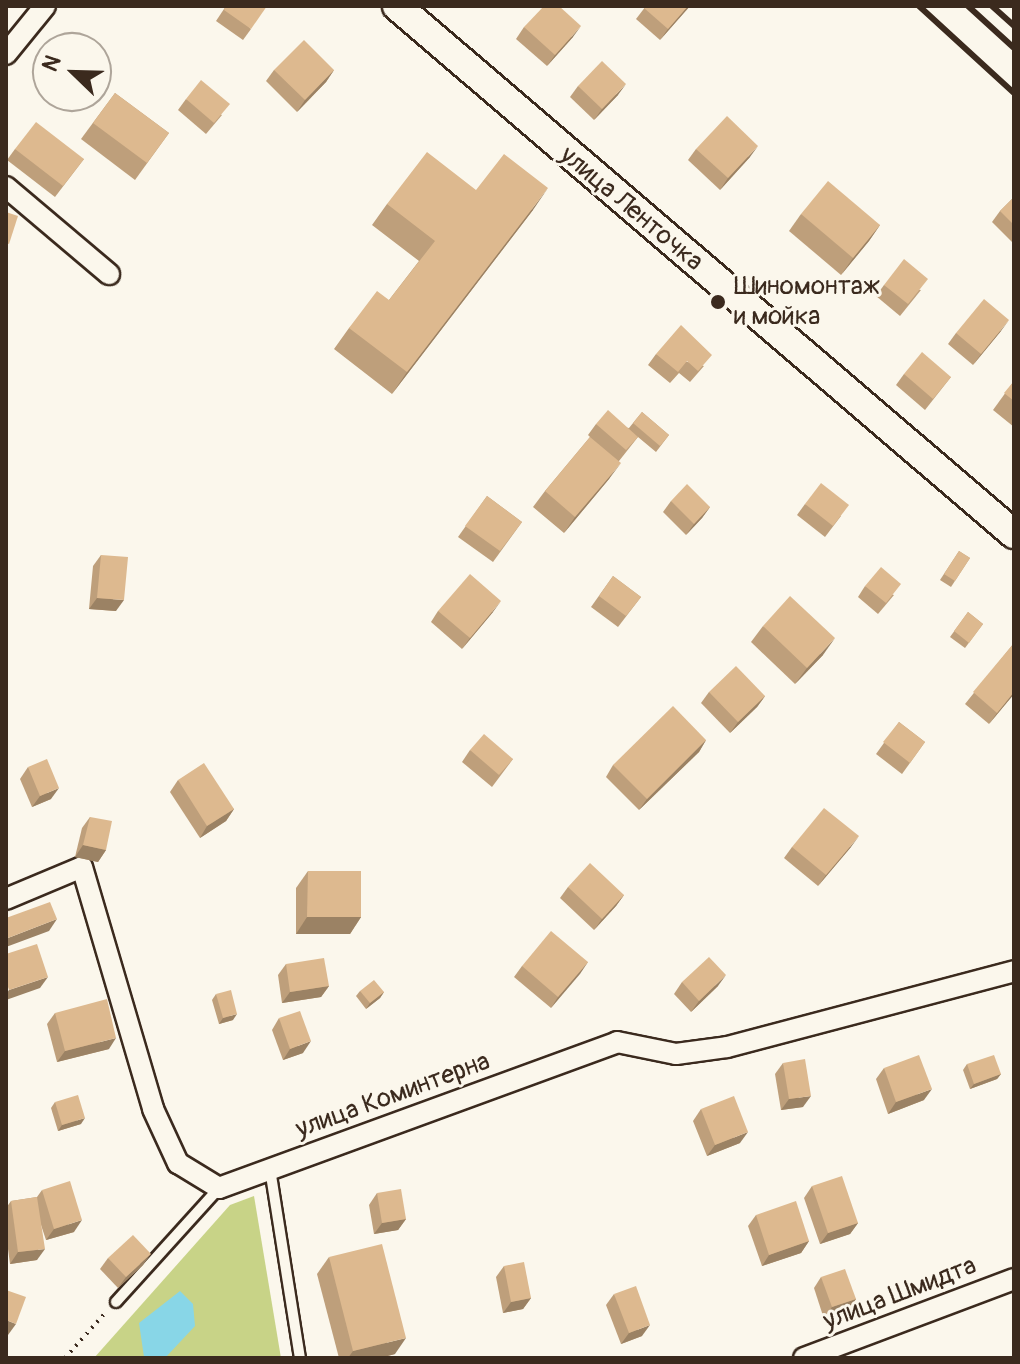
<!DOCTYPE html>
<meta charset="utf-8">
<style>
body{margin:0}
#map{position:relative;width:1020px;height:1364px;overflow:hidden;background:#fbf7ec;font-family:Pangolin,sans-serif}
div>[style]{position:absolute}
.green>*{inset:0;background:#c8d387}
.water>*{inset:0;background:#88d6e7}
.path>*{height:4px;margin-top:-2px;transform-origin:0;background:repeating-linear-gradient(90deg,#3b2a1e 0 2px,transparent 0 8px)}
.roads{filter:drop-shadow(2px 0 #3b2a1e) drop-shadow(-2px 0 #3b2a1e) drop-shadow(0 2px #3b2a1e) drop-shadow(0 -2px #3b2a1e)}
.service>*{height:10px;margin:-5px;padding:0 5px;transform-origin:5px;border-radius:5px;background:#fbf7ec}
.minor>*{height:20px;margin:-10px;padding:0 10px;transform-origin:10px;border-radius:10px;background:#fbf7ec}
.secondary>*{height:28px;margin:-14px;padding:0 14px;transform-origin:14px;border-radius:14px;background:#fbf7ec}
.rail>*{height:6px;margin:-3px;padding:0 3px;transform-origin:3px;border-radius:3px;background:#3b2a1e}
.wall>*{inset:0;background:#be9f7b}
.shaded-wall>*{inset:0;background:#9b8264}
.building>*{inset:0;background:#ddb98f}
.dots>*{width:22px;height:22px;translate:-50% -50%;box-sizing:border-box;border:4px solid #fbf7ec;border-radius:50%}
span{translate:-50% -50%;white-space:nowrap;text-align:center;line-height:1.15;-webkit-text-stroke:6px #fbf7ec;paint-order:stroke}
.street-label{font-size:26px;color:#3b2a1e}
.poi-label{font-size:26px;color:#3b2a1e}
.left{translate:0 -50%;text-align:left}
.frame{position:absolute;inset:0;border:8px solid #3b2a1e;pointer-events:none}
.north{position:absolute;left:32px;top:32px;width:80px;height:80px;box-sizing:border-box;background:#fbf7ec;border:2px solid #aea59a;border-radius:50%;rotate:293deg;font-size:22px;font-weight:700;line-height:32px;text-align:center;color:#3b2a1e}
.north::after{content:'';display:block;margin:auto;width:28px;height:36px;background:#3b2a1e;clip-path:polygon(50% 0,100% 100%,50% 72%,0 100%)}
</style>
<div id="map">
<div class="green">
<div style="clip-path:polygon(254px 1196px,281px 1358px,94px 1358px,230px 1205px)"></div>
</div>
<div class="water">
<div style="clip-path:polygon(180px 1291px,193px 1304px,195px 1326px,165px 1358px,144px 1357px,139px 1323px)"></div>
</div>
<div class="path">
<div style="left:65px;top:1358px;width:62px;rotate:-48.3deg"></div>
</div>
<div class="roads">
<div class="service">
<div style="left:270px;top:1169px;width:191px;rotate:81deg"></div>
<div style="left:116px;top:1302px;width:154px;rotate:-47.9deg"></div>
</div>
<div class="minor">
<div style="left:6px;top:54px;width:62px;rotate:-50.9deg"></div>
<div style="left:6px;top:187px;width:135px;rotate:40.2deg"></div>
<div style="left:6px;top:899px;width:82px;rotate:-22.8deg"></div>
<div style="left:82px;top:867px;width:252px;rotate:73.6deg"></div>
<div style="left:153px;top:1109px;width:60px;rotate:65.2deg"></div>
<div style="left:178px;top:1163px;width:48px;rotate:31.4deg"></div>
<div style="left:219px;top:1188px;width:424px;rotate:-20.1deg"></div>
<div style="left:617px;top:1042px;width:60px;rotate:11.5deg"></div>
<div style="left:676px;top:1054px;width:51px;rotate:-7.8deg"></div>
<div style="left:727px;top:1047px;width:297px;rotate:-14.8deg"></div>
<div style="left:804px;top:1358px;width:224px;rotate:-20.6deg"></div>
</div>
<div class="secondary">
<div style="left:397px;top:6px;width:812px;rotate:40.56deg"></div>
</div>
</div>
<div class="rail">
<div style="left:919px;top:6px;width:129px;rotate:42.5deg"></div>
<div style="left:968px;top:6px;width:62px;rotate:42.4deg"></div>
<div style="left:992px;top:6px;width:30px;rotate:42deg"></div>
</div>
<div class="wall">
<div style="clip-path:polygon(226px 6px,251px 29px,243px 40px,216px 21px)"></div>
<div style="clip-path:polygon(646px 6px,690px 6px,660px 40px,636px 19px)"></div>
<div style="clip-path:polygon(524px 27px,573px 37px,547px 66px,516px 39px)"></div>
<div style="clip-path:polygon(274px 70px,334px 70px,326px 82px,297px 112px,266px 81px)"></div>
<div style="clip-path:polygon(578px 86px,618px 95px,594px 120px,570px 97px)"></div>
<div style="clip-path:polygon(115px 93px,169px 133px,135px 180px,81px 139px)"></div>
<div style="clip-path:polygon(186px 99px,222px 115px,206px 134px,178px 110px)"></div>
<div style="clip-path:polygon(15px 149px,84px 159px,55px 197px,7px 160px)"></div>
<div style="clip-path:polygon(696px 149px,750px 157px,720px 190px,688px 160px)"></div>
<div style="clip-path:polygon(476px 190px,533px 210px,392px 394px,334px 349px,349px 328px,389px 300px,419px 261px,372px 225px,387px 204px)"></div>
<div style="clip-path:polygon(1014px 197px,1014px 244px,992px 222px,1000px 211px)"></div>
<div style="clip-path:polygon(801px 214px,880px 225px,869px 241px,841px 275px,789px 231px)"></div>
<div style="clip-path:polygon(884px 285px,921px 290px,900px 316px,876px 296px)"></div>
<div style="clip-path:polygon(1001px 331px,973px 365px,948px 344px,956px 333px)"></div>
<div style="clip-path:polygon(656px 354px,704px 366px,690px 382px,679px 373px,670px 383px,648px 365px)"></div>
<div style="clip-path:polygon(904px 374px,951px 377px,925px 410px,896px 385px)"></div>
<div style="clip-path:polygon(1014px 381px,1014px 427px,993px 410px)"></div>
<div style="clip-path:polygon(642px 412px,669px 435px,656px 452px,638px 437px,619px 461px,609px 479px,564px 533px,533px 507px,545px 491px,590px 437px,588px 435px,596px 424px,629px 428px)"></div>
<div style="clip-path:polygon(487px 496px,522px 522px,493px 562px,458px 537px)"></div>
<div style="clip-path:polygon(671px 501px,710px 507px,702px 518px,686px 535px,663px 512px)"></div>
<div style="clip-path:polygon(805px 504px,841px 516px,825px 537px,797px 515px)"></div>
<div style="clip-path:polygon(959px 551px,970px 558px,951px 587px,940px 580px)"></div>
<div style="clip-path:polygon(101px 555px,116px 611px,89px 609px,93px 566px)"></div>
<div style="clip-path:polygon(613px 576px,641px 597px,618px 627px,591px 607px)"></div>
<div style="clip-path:polygon(865px 586px,894px 595px,878px 614px,858px 597px)"></div>
<div style="clip-path:polygon(438px 611px,493px 612px,462px 649px,431px 622px)"></div>
<div style="clip-path:polygon(968px 612px,983px 624px,965px 648px,950px 637px)"></div>
<div style="clip-path:polygon(763px 626px,823px 655px,795px 684px,751px 642px)"></div>
<div style="clip-path:polygon(1014px 643px,1014px 694px,989px 724px,965px 704px)"></div>
<div style="clip-path:polygon(709px 692px,765px 696px,757px 707px,730px 733px,701px 703px)"></div>
<div style="clip-path:polygon(899px 722px,925px 742px,902px 774px,876px 754px)"></div>
<div style="clip-path:polygon(706px 740px,699px 752px,639px 810px,606px 777px,613px 765px)"></div>
<div style="clip-path:polygon(470px 750px,513px 759px,492px 787px,462px 762px)"></div>
<div style="clip-path:polygon(28px 767px,51px 799px,32px 807px,20px 779px)"></div>
<div style="clip-path:polygon(178px 780px,234px 809px,226px 821px,200px 838px,170px 792px)"></div>
<div style="clip-path:polygon(90px 817px,106px 850px,98px 862px,75px 857px,82px 828px)"></div>
<div style="clip-path:polygon(792px 847px,851px 847px,818px 886px,784px 858px)"></div>
<div style="clip-path:polygon(308px 871px,361px 917px,350px 934px,296px 934px,296px 888px)"></div>
<div style="clip-path:polygon(568px 887px,624px 895px,616px 906px,594px 930px,560px 898px)"></div>
<div style="clip-path:polygon(588px 962px,551px 1008px,514px 977px,522px 966px)"></div>
<div style="clip-path:polygon(286px 964px,329px 986px,321px 997px,282px 1003px,278px 975px)"></div>
<div style="clip-path:polygon(682px 982px,718px 986px,691px 1012px,674px 994px)"></div>
<div style="clip-path:polygon(360px 991px,384px 992px,380px 998px,366px 1009px,356px 996px)"></div>
<div style="clip-path:polygon(216px 994px,233px 1020px,219px 1024px,212px 1000px)"></div>
<div style="clip-path:polygon(55px 1013px,109px 1049px,57px 1062px,47px 1024px)"></div>
<div style="clip-path:polygon(279px 1018px,303px 1053px,283px 1060px,272px 1030px)"></div>
<div style="clip-path:polygon(783px 1063px,803px 1107px,781px 1110px,775px 1074px)"></div>
<div style="clip-path:polygon(967px 1064px,1001px 1074px,997px 1079px,970px 1089px,963px 1070px)"></div>
<div style="clip-path:polygon(884px 1068px,924px 1100px,888px 1114px,876px 1079px)"></div>
<div style="clip-path:polygon(55px 1102px,81px 1124px,58px 1131px,51px 1108px)"></div>
<div style="clip-path:polygon(701px 1109px,740px 1143px,707px 1156px,693px 1121px)"></div>
<div style="clip-path:polygon(812px 1186px,858px 1223px,850px 1234px,820px 1244px,804px 1198px)"></div>
<div style="clip-path:polygon(42px 1190px,74px 1232px,46px 1240px,41px 1225px,37px 1260px,10px 1264px,6px 1234px,6px 1208px,11px 1201px,37px 1197px)"></div>
<div style="clip-path:polygon(377px 1193px,406px 1219px,398px 1230px,374px 1234px,369px 1205px)"></div>
<div style="clip-path:polygon(756px 1215px,809px 1241px,801px 1253px,762px 1266px,748px 1226px)"></div>
<div style="clip-path:polygon(329px 1257px,395px 1354px,380px 1358px,339px 1358px,317px 1274px)"></div>
<div style="clip-path:polygon(108px 1258px,143px 1265px,118px 1288px,100px 1269px)"></div>
<div style="clip-path:polygon(504px 1266px,531px 1298px,523px 1309px,503px 1313px,496px 1277px)"></div>
<div style="clip-path:polygon(821px 1277px,856px 1299px,848px 1310px,824px 1319px,814px 1288px)"></div>
<div style="clip-path:polygon(614px 1294px,642px 1336px,621px 1344px,606px 1305px)"></div>
</div>
<div class="shaded-wall">
<div style="clip-path:polygon(688px 6px,690px 6px,660px 40px,668px 29px)"></div>
<div style="clip-path:polygon(581px 26px,573px 37px,547px 66px,555px 55px)"></div>
<div style="clip-path:polygon(334px 70px,326px 82px,297px 112px,305px 100px)"></div>
<div style="clip-path:polygon(626px 84px,618px 95px,594px 120px,602px 109px)"></div>
<div style="clip-path:polygon(758px 146px,750px 157px,720px 190px,728px 178px)"></div>
<div style="clip-path:polygon(548px 188px,533px 210px,392px 394px,407px 372px)"></div>
<div style="clip-path:polygon(880px 225px,869px 241px,841px 275px,853px 258px)"></div>
<div style="clip-path:polygon(1009px 320px,1001px 331px,973px 365px,981px 354px)"></div>
<div style="clip-path:polygon(621px 463px,609px 479px,564px 533px,575px 517px)"></div>
<div style="clip-path:polygon(710px 507px,702px 518px,686px 535px,694px 524px)"></div>
<div style="clip-path:polygon(97px 598px,124px 600px,116px 611px,89px 609px)"></div>
<div style="clip-path:polygon(501px 601px,493px 612px,462px 649px,470px 638px)"></div>
<div style="clip-path:polygon(835px 638px,823px 655px,795px 684px,807px 668px)"></div>
<div style="clip-path:polygon(1014px 692px,1014px 694px,989px 724px,997px 713px)"></div>
<div style="clip-path:polygon(765px 696px,757px 707px,730px 733px,738px 722px)"></div>
<div style="clip-path:polygon(706px 740px,699px 752px,639px 810px,647px 799px)"></div>
<div style="clip-path:polygon(59px 788px,51px 799px,32px 807px,40px 796px)"></div>
<div style="clip-path:polygon(234px 809px,226px 821px,200px 838px,207px 826px)"></div>
<div style="clip-path:polygon(859px 836px,851px 847px,818px 886px,826px 875px)"></div>
<div style="clip-path:polygon(83px 845px,106px 850px,98px 862px,75px 857px)"></div>
<div style="clip-path:polygon(624px 895px,616px 906px,594px 930px,602px 919px)"></div>
<div style="clip-path:polygon(307px 917px,361px 917px,350px 934px,296px 934px)"></div>
<div style="clip-path:polygon(57px 919px,49px 931px,6px 947px,6px 940px,8px 938px)"></div>
<div style="clip-path:polygon(588px 962px,580px 974px,551px 1008px,558px 997px)"></div>
<div style="clip-path:polygon(726px 975px,718px 986px,691px 1012px,699px 1001px)"></div>
<div style="clip-path:polygon(48px 977px,40px 988px,6px 1000px,6px 994px,9px 990px)"></div>
<div style="clip-path:polygon(329px 986px,321px 997px,282px 1003px,290px 992px)"></div>
<div style="clip-path:polygon(384px 992px,380px 998px,366px 1009px,370px 1003px)"></div>
<div style="clip-path:polygon(237px 1014px,233px 1020px,219px 1024px,223px 1018px)"></div>
<div style="clip-path:polygon(116px 1038px,109px 1049px,57px 1062px,65px 1051px)"></div>
<div style="clip-path:polygon(311px 1041px,303px 1053px,283px 1060px,290px 1049px)"></div>
<div style="clip-path:polygon(1001px 1074px,997px 1079px,970px 1089px,974px 1084px)"></div>
<div style="clip-path:polygon(932px 1089px,924px 1100px,888px 1114px,896px 1102px)"></div>
<div style="clip-path:polygon(811px 1096px,803px 1107px,781px 1110px,789px 1099px)"></div>
<div style="clip-path:polygon(85px 1118px,81px 1124px,58px 1131px,62px 1125px)"></div>
<div style="clip-path:polygon(748px 1132px,740px 1143px,707px 1156px,715px 1145px)"></div>
<div style="clip-path:polygon(406px 1219px,398px 1230px,374px 1234px,382px 1223px)"></div>
<div style="clip-path:polygon(82px 1220px,74px 1232px,46px 1240px,54px 1229px)"></div>
<div style="clip-path:polygon(858px 1223px,850px 1234px,820px 1244px,828px 1233px)"></div>
<div style="clip-path:polygon(809px 1241px,801px 1253px,762px 1266px,769px 1255px)"></div>
<div style="clip-path:polygon(45px 1249px,37px 1260px,10px 1264px,18px 1252px)"></div>
<div style="clip-path:polygon(151px 1254px,143px 1265px,118px 1288px,126px 1277px)"></div>
<div style="clip-path:polygon(531px 1298px,523px 1309px,503px 1313px,511px 1302px)"></div>
<div style="clip-path:polygon(856px 1299px,848px 1310px,824px 1319px,832px 1307px)"></div>
<div style="clip-path:polygon(6px 1320px,16px 1324px,8px 1335px,6px 1334px)"></div>
<div style="clip-path:polygon(650px 1325px,642px 1336px,621px 1344px,629px 1333px)"></div>
<div style="clip-path:polygon(406px 1338px,395px 1354px,380px 1358px,348px 1358px,353px 1351px)"></div>
</div>
<div class="building">
<div style="clip-path:polygon(226px 6px,267px 6px,251px 29px,224px 10px)"></div>
<div style="clip-path:polygon(544px 6px,559px 6px,581px 26px,555px 55px,524px 27px)"></div>
<div style="clip-path:polygon(646px 6px,688px 6px,668px 29px,644px 8px)"></div>
<div style="clip-path:polygon(304px 40px,334px 70px,305px 100px,274px 70px)"></div>
<div style="clip-path:polygon(602px 61px,626px 84px,602px 109px,578px 86px)"></div>
<div style="clip-path:polygon(201px 80px,230px 104px,214px 123px,186px 99px)"></div>
<div style="clip-path:polygon(115px 93px,169px 133px,147px 163px,93px 123px)"></div>
<div style="clip-path:polygon(727px 116px,758px 146px,728px 178px,696px 149px)"></div>
<div style="clip-path:polygon(36px 122px,84px 159px,63px 186px,15px 149px)"></div>
<div style="clip-path:polygon(427px 152px,476px 190px,504px 154px,548px 188px,407px 372px,349px 328px,377px 291px,389px 300px,435px 241px,387px 204px)"></div>
<div style="clip-path:polygon(828px 181px,880px 225px,853px 258px,801px 214px)"></div>
<div style="clip-path:polygon(1014px 197px,1014px 225px,1000px 211px)"></div>
<div style="clip-path:polygon(6px 212px,18px 216px,9px 244px,6px 243px)"></div>
<div style="clip-path:polygon(904px 259px,928px 279px,908px 304px,884px 285px)"></div>
<div style="clip-path:polygon(984px 299px,1009px 320px,981px 354px,956px 333px)"></div>
<div style="clip-path:polygon(681px 325px,712px 355px,698px 371px,687px 361px,678px 372px,656px 354px)"></div>
<div style="clip-path:polygon(922px 352px,951px 377px,933px 399px,904px 374px)"></div>
<div style="clip-path:polygon(1014px 381px,1014px 401px,1004px 393px)"></div>
<div style="clip-path:polygon(608px 410px,638px 437px,626px 450px,596px 424px)"></div>
<div style="clip-path:polygon(642px 412px,669px 435px,660px 446px,633px 423px)"></div>
<div style="clip-path:polygon(590px 437px,621px 463px,575px 517px,545px 491px)"></div>
<div style="clip-path:polygon(821px 483px,849px 505px,833px 526px,805px 504px)"></div>
<div style="clip-path:polygon(687px 484px,710px 507px,694px 524px,671px 501px)"></div>
<div style="clip-path:polygon(487px 496px,522px 522px,500px 551px,465px 526px)"></div>
<div style="clip-path:polygon(959px 551px,970px 558px,955px 581px,944px 574px)"></div>
<div style="clip-path:polygon(101px 555px,128px 557px,124px 600px,97px 598px)"></div>
<div style="clip-path:polygon(881px 567px,901px 584px,886px 603px,865px 586px)"></div>
<div style="clip-path:polygon(470px 574px,501px 601px,470px 638px,438px 611px)"></div>
<div style="clip-path:polygon(613px 576px,641px 597px,626px 616px,599px 596px)"></div>
<div style="clip-path:polygon(790px 596px,835px 638px,807px 668px,763px 626px)"></div>
<div style="clip-path:polygon(968px 612px,983px 624px,969px 643px,954px 631px)"></div>
<div style="clip-path:polygon(1014px 643px,1014px 692px,997px 713px,973px 692px)"></div>
<div style="clip-path:polygon(736px 666px,765px 696px,738px 722px,709px 692px)"></div>
<div style="clip-path:polygon(673px 706px,706px 740px,647px 799px,613px 765px)"></div>
<div style="clip-path:polygon(899px 722px,925px 742px,910px 763px,883px 742px)"></div>
<div style="clip-path:polygon(484px 734px,513px 759px,499px 775px,470px 750px)"></div>
<div style="clip-path:polygon(47px 759px,59px 788px,40px 796px,28px 767px)"></div>
<div style="clip-path:polygon(204px 763px,234px 809px,207px 826px,178px 780px)"></div>
<div style="clip-path:polygon(824px 808px,859px 836px,826px 875px,792px 847px)"></div>
<div style="clip-path:polygon(90px 817px,112px 821px,106px 850px,83px 845px)"></div>
<div style="clip-path:polygon(590px 863px,624px 895px,602px 919px,568px 887px)"></div>
<div style="clip-path:polygon(308px 871px,361px 871px,361px 917px,307px 917px)"></div>
<div style="clip-path:polygon(50px 902px,57px 919px,8px 938px,6px 933px,6px 918px)"></div>
<div style="clip-path:polygon(551px 931px,588px 962px,558px 997px,522px 966px)"></div>
<div style="clip-path:polygon(37px 944px,48px 977px,9px 990px,6px 981px,6px 954px)"></div>
<div style="clip-path:polygon(709px 957px,726px 975px,699px 1001px,682px 982px)"></div>
<div style="clip-path:polygon(324px 958px,329px 986px,290px 992px,286px 964px)"></div>
<div style="clip-path:polygon(374px 980px,384px 992px,370px 1003px,360px 991px)"></div>
<div style="clip-path:polygon(231px 990px,237px 1014px,223px 1018px,216px 994px)"></div>
<div style="clip-path:polygon(107px 999px,116px 1038px,65px 1051px,55px 1013px)"></div>
<div style="clip-path:polygon(300px 1011px,311px 1041px,290px 1049px,279px 1018px)"></div>
<div style="clip-path:polygon(919px 1055px,932px 1089px,896px 1102px,884px 1068px)"></div>
<div style="clip-path:polygon(994px 1055px,1001px 1074px,974px 1084px,967px 1064px)"></div>
<div style="clip-path:polygon(805px 1059px,811px 1096px,789px 1099px,783px 1063px)"></div>
<div style="clip-path:polygon(78px 1095px,85px 1118px,62px 1125px,55px 1102px)"></div>
<div style="clip-path:polygon(734px 1096px,748px 1132px,715px 1145px,701px 1109px)"></div>
<div style="clip-path:polygon(842px 1176px,858px 1223px,828px 1233px,812px 1186px)"></div>
<div style="clip-path:polygon(70px 1181px,82px 1220px,54px 1229px,42px 1190px)"></div>
<div style="clip-path:polygon(401px 1189px,406px 1219px,382px 1223px,377px 1193px)"></div>
<div style="clip-path:polygon(37px 1197px,45px 1249px,18px 1252px,11px 1201px)"></div>
<div style="clip-path:polygon(796px 1201px,809px 1241px,769px 1255px,756px 1215px)"></div>
<div style="clip-path:polygon(133px 1235px,151px 1254px,126px 1277px,108px 1258px)"></div>
<div style="clip-path:polygon(382px 1244px,406px 1338px,353px 1351px,329px 1257px)"></div>
<div style="clip-path:polygon(524px 1262px,531px 1298px,511px 1302px,504px 1266px)"></div>
<div style="clip-path:polygon(845px 1269px,856px 1299px,832px 1307px,821px 1277px)"></div>
<div style="clip-path:polygon(636px 1286px,650px 1325px,629px 1333px,614px 1294px)"></div>
<div style="clip-path:polygon(6px 1290px,26px 1297px,16px 1324px,6px 1320px)"></div>
</div>
<div class="dots">
<div style="left:718px;top:302px;background:#3b2a1e"></div>
</div>
<div class="street-label">
<span style="left:631px;top:209px;rotate:40deg">улица Ленточка</span>
<span style="left:393px;top:1096px;rotate:-20deg">улица Коминтерна</span>
<span style="left:900px;top:1294px;rotate:-21deg">улица Шмидта</span>
</div>
<div class="poi-label">
<span class="left" style="left:734px;top:302px">Шиномонтаж<br>и мойка</span>
</div>
<div class="frame"></div>
<div class="north">N</div>
</div>
